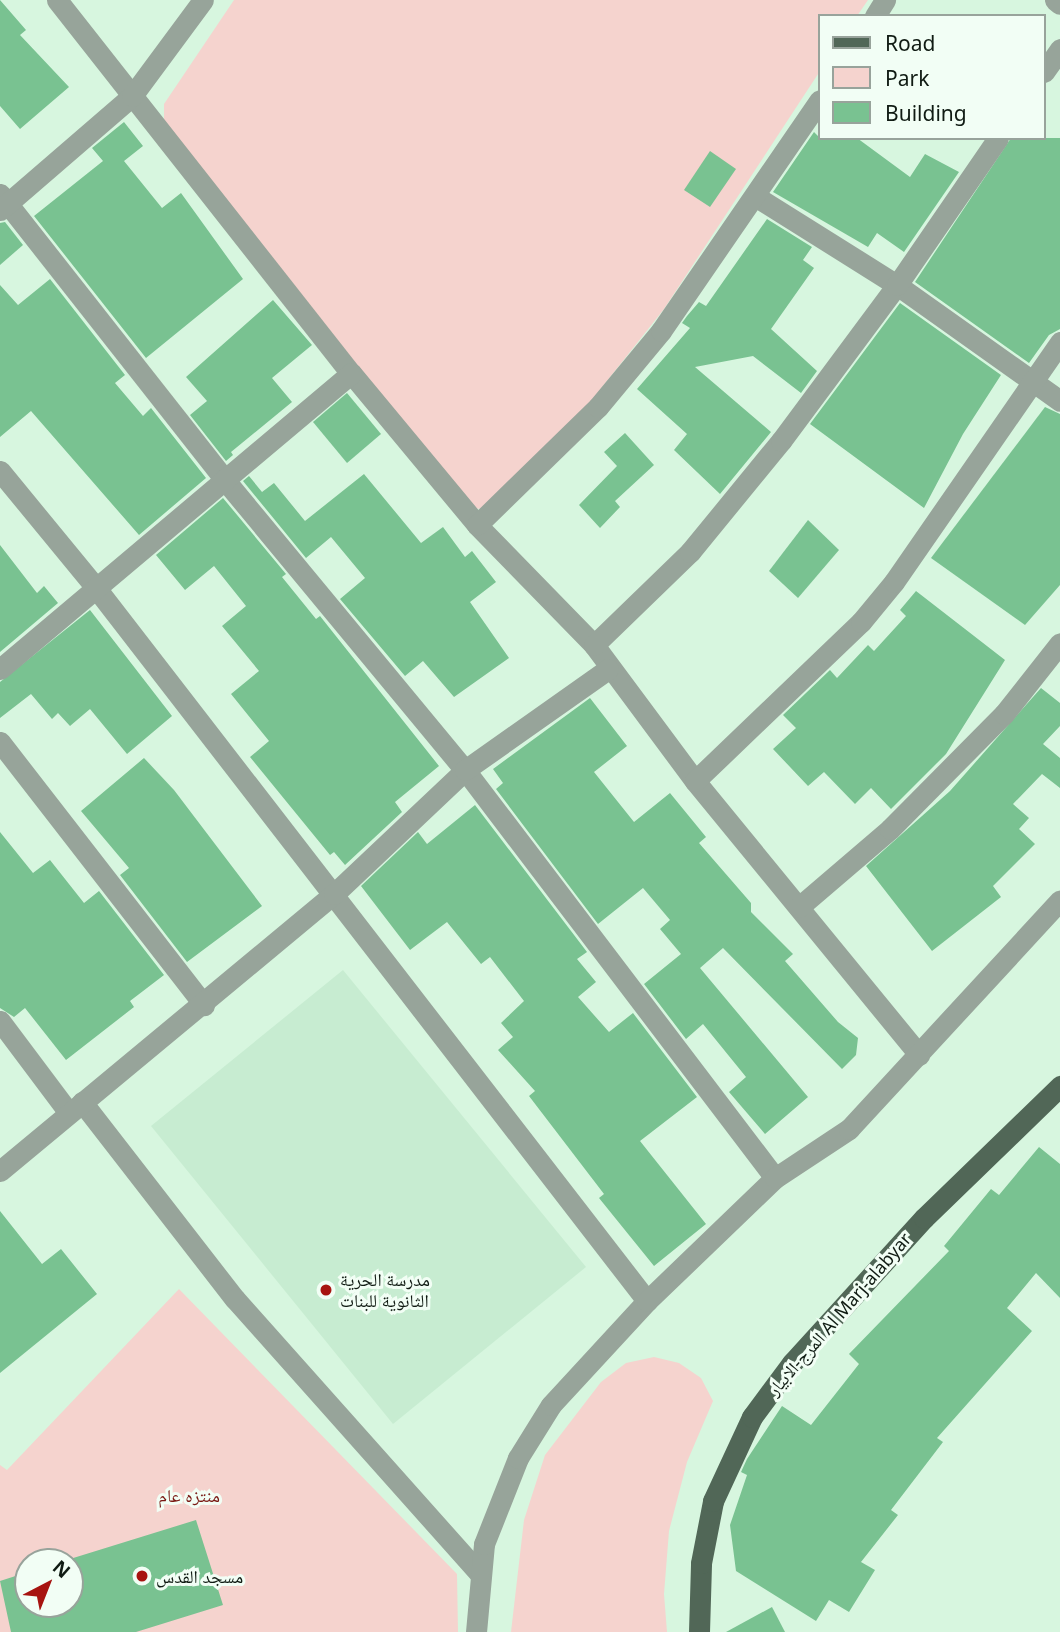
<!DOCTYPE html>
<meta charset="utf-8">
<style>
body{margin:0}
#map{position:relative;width:1060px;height:1632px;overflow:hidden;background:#d7f6df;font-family:"Noto Sans","Noto Naskh Arabic",sans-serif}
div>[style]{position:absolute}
.built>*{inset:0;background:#c7ecd1}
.green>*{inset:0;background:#f5d3ce}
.building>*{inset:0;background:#79c291}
.minor>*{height:21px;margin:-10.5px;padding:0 10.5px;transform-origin:10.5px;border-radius:10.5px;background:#97a49a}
.major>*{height:21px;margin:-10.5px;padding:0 10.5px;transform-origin:10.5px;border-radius:10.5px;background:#516757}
.dots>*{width:19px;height:19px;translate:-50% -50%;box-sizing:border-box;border:4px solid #f2fef5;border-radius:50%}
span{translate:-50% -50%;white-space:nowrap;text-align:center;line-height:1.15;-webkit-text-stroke:6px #f2fef5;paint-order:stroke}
.poi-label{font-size:18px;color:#101b13}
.left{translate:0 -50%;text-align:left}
.street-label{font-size:18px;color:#101b13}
.park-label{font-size:18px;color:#791712}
.legend{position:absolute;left:818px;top:14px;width:228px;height:126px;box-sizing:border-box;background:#f2fef5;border:2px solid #98a39b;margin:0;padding:9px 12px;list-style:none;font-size:21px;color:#101b13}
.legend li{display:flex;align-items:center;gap:14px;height:35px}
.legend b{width:35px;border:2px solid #98a39b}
.north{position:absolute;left:14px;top:1548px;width:70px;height:70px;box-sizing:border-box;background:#f2fef5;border:2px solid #98a39b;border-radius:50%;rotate:42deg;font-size:19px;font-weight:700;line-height:28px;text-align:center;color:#101b13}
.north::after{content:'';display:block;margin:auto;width:24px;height:32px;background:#a71410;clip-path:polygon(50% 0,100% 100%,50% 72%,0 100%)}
</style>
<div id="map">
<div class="built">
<div style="clip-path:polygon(343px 970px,586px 1267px,393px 1424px,151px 1126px)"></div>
</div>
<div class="green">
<div style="clip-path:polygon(234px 0,868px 0,857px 16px,820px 16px,820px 71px,664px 309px,580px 415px,482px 509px,472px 508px,164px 129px,164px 104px)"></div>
<div style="clip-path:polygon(evenodd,179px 1289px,457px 1574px,458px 1632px,0 1632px,0 1465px,7px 1470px,179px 1289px,28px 1562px,70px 1562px,70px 1604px,28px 1604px,28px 1562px)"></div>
<div style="clip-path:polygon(654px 1357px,679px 1363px,701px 1378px,713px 1401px,687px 1462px,669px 1531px,664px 1594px,667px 1632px,511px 1632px,524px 1520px,545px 1455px,601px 1382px,626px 1363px)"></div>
</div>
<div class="building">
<div style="clip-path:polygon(0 0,26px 30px,20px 35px,69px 87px,20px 129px,0 106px)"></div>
<div style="clip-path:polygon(124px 122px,143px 146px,124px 161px,162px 208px,181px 193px,243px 279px,146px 358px,34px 216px,103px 161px,92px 148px)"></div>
<div style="clip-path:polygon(814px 132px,820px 138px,857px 138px,910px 177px,925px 154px,959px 172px,904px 252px,877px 233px,868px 247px,773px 192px)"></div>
<div style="clip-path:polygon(1011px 138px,1060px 138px,1060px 329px,1049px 335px,1029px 363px,915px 282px)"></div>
<div style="clip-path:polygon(710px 151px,736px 169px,710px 207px,684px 190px)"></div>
<div style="clip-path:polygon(767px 219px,812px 247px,803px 260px,814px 268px,771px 329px,817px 371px,801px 393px,753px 356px,695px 367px,771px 432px,720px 494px,674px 450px,687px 434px,637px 389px,690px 328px,682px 323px,687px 316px,699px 302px,706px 306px)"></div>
<div style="clip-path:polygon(5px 222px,23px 245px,0 265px,0 223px)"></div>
<div style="clip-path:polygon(50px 279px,125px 375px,115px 383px,143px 416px,151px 408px,206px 478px,139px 535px,31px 411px,0 437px,0 285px,18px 305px)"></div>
<div style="clip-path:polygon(273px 300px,312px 345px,272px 378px,292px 402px,231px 452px,233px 455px,226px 461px,190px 415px,207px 401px,186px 377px)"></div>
<div style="clip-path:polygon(900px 303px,1001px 375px,963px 434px,924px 508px,810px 424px)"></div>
<div style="clip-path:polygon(347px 393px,381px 434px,347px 463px,313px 422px)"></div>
<div style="clip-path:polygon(1045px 407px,1060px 414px,1060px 585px,1025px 625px,931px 558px)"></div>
<div style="clip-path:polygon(625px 433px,654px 465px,615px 501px,620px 507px,600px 528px,579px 505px,617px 466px,604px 452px)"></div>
<div style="clip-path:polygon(364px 474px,421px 543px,443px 527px,465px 557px,472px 551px,496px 582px,470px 602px,509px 658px,454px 697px,423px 661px,405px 676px,340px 599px,365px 578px,331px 537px,306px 558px,243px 481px,249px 476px,262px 492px,274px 483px,305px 521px)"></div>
<div style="clip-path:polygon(223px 498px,286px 574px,282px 577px,316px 619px,320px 616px,439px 766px,395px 802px,402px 812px,345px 865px,334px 852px,330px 855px,250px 757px,269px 741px,231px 694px,259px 671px,222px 626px,246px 606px,214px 566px,185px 590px,156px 555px)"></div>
<div style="clip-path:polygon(808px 520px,839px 550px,798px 598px,769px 571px)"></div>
<div style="clip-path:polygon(0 545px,37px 593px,44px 586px,58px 603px,0 652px)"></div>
<div style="clip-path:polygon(916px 591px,1005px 660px,946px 754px,891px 809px,871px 788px,855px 804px,824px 772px,808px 786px,773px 749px,796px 728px,783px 715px,830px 670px,837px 678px,868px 645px,874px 651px,906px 616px,900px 610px)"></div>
<div style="clip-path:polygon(90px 610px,172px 716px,127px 754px,90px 709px,70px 726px,58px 713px,52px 719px,31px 694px,0 718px,0 682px)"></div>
<div style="clip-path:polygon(1041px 688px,1060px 703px,1060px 726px,1043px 744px,1060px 758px,1060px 788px,1042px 774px,1013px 804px,1029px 818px,1019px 829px,1035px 844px,993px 886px,1001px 897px,932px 951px,866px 866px,950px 791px)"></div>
<div style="clip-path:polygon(590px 698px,627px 746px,594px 772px,634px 822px,670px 793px,706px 837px,699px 843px,751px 903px,751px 912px,793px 954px,785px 961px,838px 1022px,858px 1038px,856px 1055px,842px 1069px,723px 948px,700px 968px,808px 1097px,765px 1134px,729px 1092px,746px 1077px,703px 1024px,686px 1039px,644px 984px,681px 954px,660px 929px,670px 920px,643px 888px,598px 924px,496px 789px,503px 783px,493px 769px)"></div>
<div style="clip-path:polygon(144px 758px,174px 790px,262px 906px,187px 962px,120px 875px,129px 868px,81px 811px)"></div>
<div style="clip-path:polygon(475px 805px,587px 952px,577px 959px,596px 982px,578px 997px,609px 1032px,633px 1013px,697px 1097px,640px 1141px,706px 1224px,654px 1266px,599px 1198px,604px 1194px,529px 1096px,535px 1091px,498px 1050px,513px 1037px,501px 1023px,524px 1001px,490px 957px,481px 964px,447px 922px,410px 950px,361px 886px,418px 832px,427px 844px)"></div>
<div style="clip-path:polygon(0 832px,33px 873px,50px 860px,84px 903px,99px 891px,164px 975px,130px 1001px,134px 1007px,66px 1060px,25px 1008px,14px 1017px,0 1008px)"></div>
<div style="clip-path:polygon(1039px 1147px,1060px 1164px,1060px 1298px,1036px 1273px,1007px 1308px,1032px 1331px,937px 1438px,943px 1442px,891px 1510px,898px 1515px,861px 1562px,875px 1570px,849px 1612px,829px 1600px,816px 1621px,736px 1571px,730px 1525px,747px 1475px,741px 1472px,747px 1459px,782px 1406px,811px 1425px,859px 1364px,849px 1354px,949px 1251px,944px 1246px,991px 1189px,999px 1195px)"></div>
<div style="clip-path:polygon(0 1211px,42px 1264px,61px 1249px,97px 1294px,0 1373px)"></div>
<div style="clip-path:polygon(196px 1520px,223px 1605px,136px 1632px,11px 1632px,0 1581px,28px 1572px,28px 1604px,70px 1604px,70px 1559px)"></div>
<div style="clip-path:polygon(772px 1607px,785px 1632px,726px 1632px)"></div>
</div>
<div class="minor">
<div style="left:57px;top:0;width:475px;rotate:51.8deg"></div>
<div style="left:351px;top:373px;width:197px;rotate:50.3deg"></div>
<div style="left:477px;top:525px;width:168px;rotate:45.7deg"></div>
<div style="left:594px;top:645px;width:169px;rotate:53.4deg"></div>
<div style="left:695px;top:781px;width:354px;rotate:50.7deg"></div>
<div style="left:1055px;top:0;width:6px;rotate:39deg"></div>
<div style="left:875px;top:16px;width:19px;rotate:-58deg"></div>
<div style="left:1044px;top:72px;width:28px;rotate:-55deg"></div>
<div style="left:0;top:194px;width:362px;rotate:51.8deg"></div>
<div style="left:224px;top:479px;width:378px;rotate:50.4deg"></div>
<div style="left:465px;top:770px;width:512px;rotate:52.77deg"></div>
<div style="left:755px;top:196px;width:168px;rotate:32.1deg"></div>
<div style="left:897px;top:285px;width:200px;rotate:35.4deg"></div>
<div style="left:0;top:210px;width:174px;rotate:-40.8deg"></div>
<div style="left:132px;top:96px;width:119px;rotate:-53.5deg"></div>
<div style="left:0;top:471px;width:151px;rotate:50.6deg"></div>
<div style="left:96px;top:588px;width:901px;rotate:52.3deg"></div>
<div style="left:477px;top:525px;width:169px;rotate:-44.3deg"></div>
<div style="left:598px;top:407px;width:99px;rotate:-50.3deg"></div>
<div style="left:661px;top:331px;width:280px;rotate:-55.5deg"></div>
<div style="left:594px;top:645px;width:134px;rotate:-44.1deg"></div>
<div style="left:690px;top:552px;width:144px;rotate:-50.7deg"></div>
<div style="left:781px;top:441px;width:194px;rotate:-53.4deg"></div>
<div style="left:897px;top:285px;width:178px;rotate:-55.5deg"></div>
<div style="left:0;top:669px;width:459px;rotate:-40.1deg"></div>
<div style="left:0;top:742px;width:333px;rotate:52.2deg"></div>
<div style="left:695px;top:781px;width:230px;rotate:-43.8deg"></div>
<div style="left:861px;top:622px;width:52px;rotate:-50.5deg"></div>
<div style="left:894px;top:582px;width:292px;rotate:-55.3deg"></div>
<div style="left:799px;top:907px;width:120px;rotate:-40.6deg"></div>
<div style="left:890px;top:829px;width:162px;rotate:-45.3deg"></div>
<div style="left:1004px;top:714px;width:90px;rotate:-51.7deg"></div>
<div style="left:0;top:1021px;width:115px;rotate:53.1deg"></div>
<div style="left:82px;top:1102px;width:249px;rotate:52.2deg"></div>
<div style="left:235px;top:1299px;width:367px;rotate:48.3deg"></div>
<div style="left:0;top:1171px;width:434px;rotate:-39.7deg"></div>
<div style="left:334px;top:894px;width:180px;rotate:-43.4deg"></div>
<div style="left:465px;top:770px;width:175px;rotate:-35.2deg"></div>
<div style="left:476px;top:1632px;width:88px;rotate:-84.8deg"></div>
<div style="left:484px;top:1544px;width:92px;rotate:-68.4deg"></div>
<div style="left:518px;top:1458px;width:62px;rotate:-58.1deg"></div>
<div style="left:551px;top:1405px;width:142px;rotate:-47.3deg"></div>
<div style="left:647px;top:1301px;width:178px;rotate:-43.9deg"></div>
<div style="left:775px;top:1178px;width:89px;rotate:-33.5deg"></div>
<div style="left:849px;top:1129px;width:311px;rotate:-47.3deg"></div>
</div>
<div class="major">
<div style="left:699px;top:1632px;width:69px;rotate:-88.3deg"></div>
<div style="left:701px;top:1563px;width:63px;rotate:-79deg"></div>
<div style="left:713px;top:1501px;width:93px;rotate:-65.1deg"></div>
<div style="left:752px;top:1417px;width:67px;rotate:-53.5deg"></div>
<div style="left:792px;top:1363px;width:196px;rotate:-47.7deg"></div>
<div style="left:924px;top:1218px;width:190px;rotate:-44.1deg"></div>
</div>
<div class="dots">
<div style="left:326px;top:1290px;background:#a71410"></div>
<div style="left:142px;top:1576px;background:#a71410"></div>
</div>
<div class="poi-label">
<span class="left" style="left:340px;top:1290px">مدرسة الحرية<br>الثانوية للبنات</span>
<span class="left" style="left:156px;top:1576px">مسجد القدس</span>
</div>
<div class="street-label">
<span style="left:839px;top:1314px;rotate:-49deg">المرج-الابيار Al Marj-alabyar</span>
</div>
<div class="park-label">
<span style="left:189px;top:1495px">منتزه عام</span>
</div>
<ul class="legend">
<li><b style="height:9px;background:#516757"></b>Road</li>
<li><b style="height:19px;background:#f5d3ce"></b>Park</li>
<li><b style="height:19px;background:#79c291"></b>Building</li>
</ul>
<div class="north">N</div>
</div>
